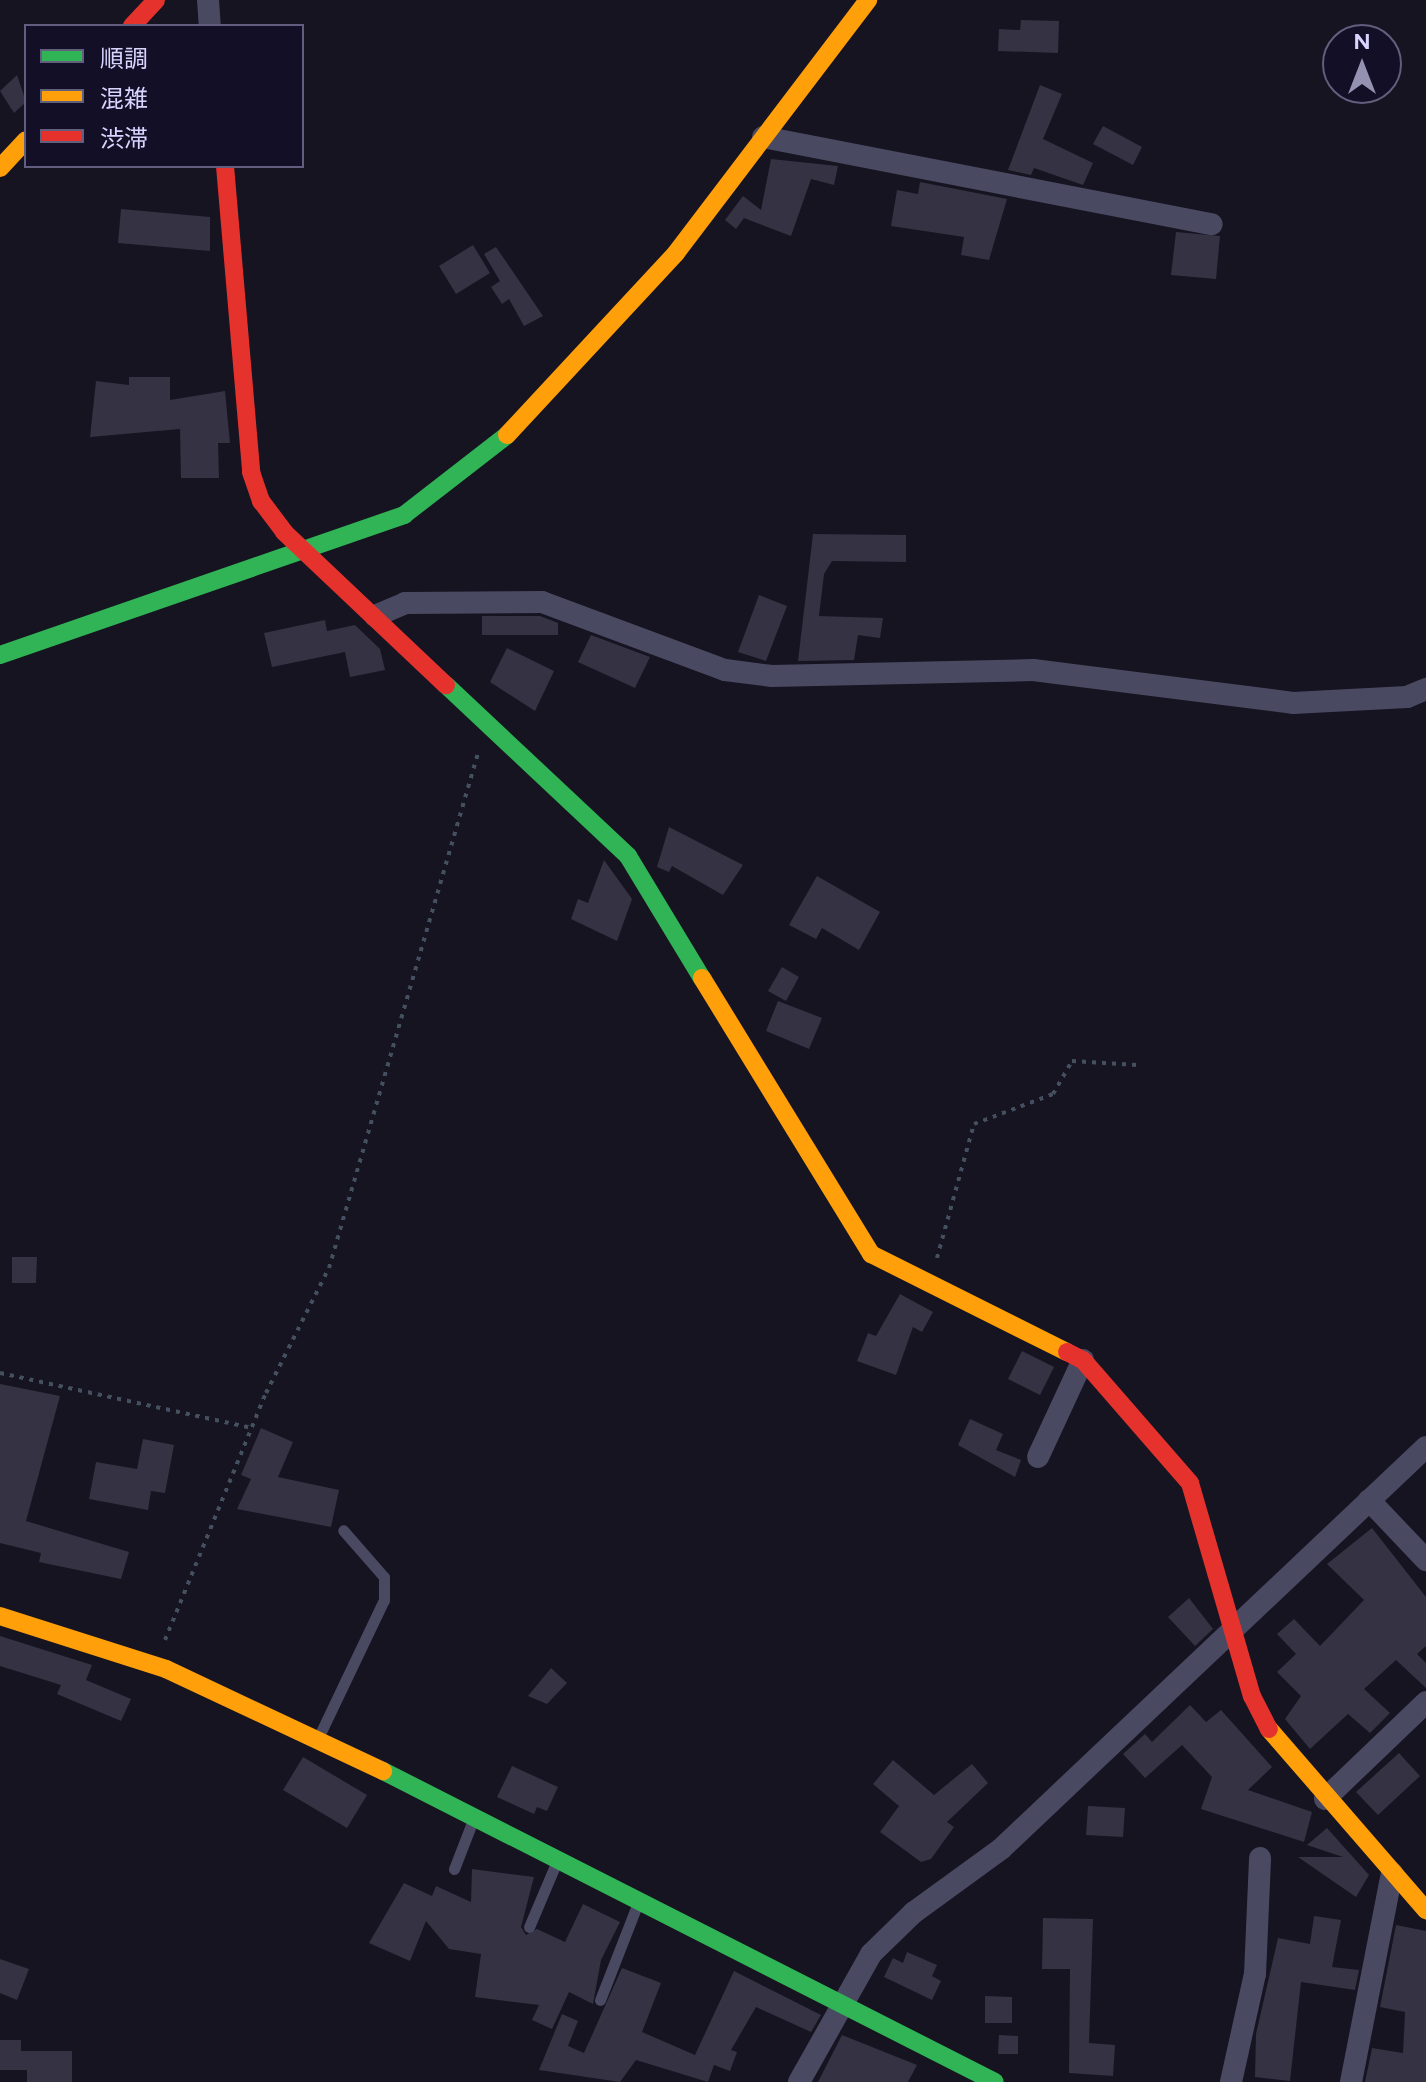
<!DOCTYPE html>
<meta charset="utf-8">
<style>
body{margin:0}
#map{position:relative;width:1426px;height:2082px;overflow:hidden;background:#161421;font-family:Figtree,"Noto Sans JP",sans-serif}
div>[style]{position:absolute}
.building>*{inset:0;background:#343243}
.path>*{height:4px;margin-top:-2px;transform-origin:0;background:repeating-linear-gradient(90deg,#44505f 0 4px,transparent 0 10px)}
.lane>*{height:11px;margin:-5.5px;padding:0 5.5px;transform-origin:5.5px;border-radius:5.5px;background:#4a4962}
.street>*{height:22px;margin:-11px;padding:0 11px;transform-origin:11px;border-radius:11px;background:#4a4962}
.fast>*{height:18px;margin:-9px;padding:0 9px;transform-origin:9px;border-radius:9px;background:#30b455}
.slow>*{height:18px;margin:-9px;padding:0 9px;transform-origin:9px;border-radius:9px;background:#ff9f0a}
.jam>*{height:18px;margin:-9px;padding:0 9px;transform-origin:9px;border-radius:9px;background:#e5322d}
span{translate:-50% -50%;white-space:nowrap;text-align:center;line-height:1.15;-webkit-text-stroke:7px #130f26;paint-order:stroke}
.legend{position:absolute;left:24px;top:24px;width:280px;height:144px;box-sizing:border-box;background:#130f26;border:2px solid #625e7d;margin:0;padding:10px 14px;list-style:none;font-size:24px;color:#d9d4ff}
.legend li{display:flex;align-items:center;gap:16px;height:40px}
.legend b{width:40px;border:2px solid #625e7d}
.north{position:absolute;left:1322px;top:24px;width:80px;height:80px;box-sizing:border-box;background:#130f26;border:2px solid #625e7d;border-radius:50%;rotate:0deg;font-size:22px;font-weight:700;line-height:32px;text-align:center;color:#d9d4ff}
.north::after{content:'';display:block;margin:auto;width:28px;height:36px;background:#9591b1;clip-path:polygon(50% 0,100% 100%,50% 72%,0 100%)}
</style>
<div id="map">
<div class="building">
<div style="clip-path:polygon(1021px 20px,1059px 21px,1058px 53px,998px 51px,999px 29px,1020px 30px)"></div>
<div style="clip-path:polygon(17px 75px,26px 102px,14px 113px,0 91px)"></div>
<div style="clip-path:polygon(1040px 85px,1062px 94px,1043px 139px,1093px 163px,1083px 185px,1034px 168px,1031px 175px,1008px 170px)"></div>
<div style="clip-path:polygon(1103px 126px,1142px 147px,1133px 165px,1093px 144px)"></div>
<div style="clip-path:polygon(771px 159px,838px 166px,834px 185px,811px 179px,791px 236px,744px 218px,736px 229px,725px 220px,743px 196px,761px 210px)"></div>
<div style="clip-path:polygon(920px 182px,1007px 199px,989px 260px,961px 255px,964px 237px,891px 226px,897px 190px,918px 194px)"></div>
<div style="clip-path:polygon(121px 209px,210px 217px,210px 251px,118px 243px)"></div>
<div style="clip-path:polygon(1176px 232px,1220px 236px,1216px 279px,1171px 275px)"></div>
<div style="clip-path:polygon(473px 245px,490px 273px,456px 294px,439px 266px)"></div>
<div style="clip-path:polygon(496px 247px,543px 316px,524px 326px,509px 299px,502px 304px,491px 287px,500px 281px,484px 254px)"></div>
<div style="clip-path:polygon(129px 377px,170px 377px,170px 400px,225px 391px,230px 443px,218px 443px,219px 478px,181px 478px,180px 429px,90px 437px,96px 381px,129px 385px)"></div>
<div style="clip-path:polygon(813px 534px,906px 535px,906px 562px,832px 561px,824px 574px,819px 616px,883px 618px,880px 638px,858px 635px,854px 660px,798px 661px)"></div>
<div style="clip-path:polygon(759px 595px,787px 606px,766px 661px,738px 652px)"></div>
<div style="clip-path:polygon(482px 616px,540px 616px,558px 623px,558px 635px,482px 635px)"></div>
<div style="clip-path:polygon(325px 620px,327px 631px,355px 625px,380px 649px,385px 670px,350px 677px,345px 652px,272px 667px,264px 633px)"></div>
<div style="clip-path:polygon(591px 635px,650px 657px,635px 688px,578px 662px)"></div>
<div style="clip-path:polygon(507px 648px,554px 671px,535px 711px,490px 682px)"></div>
<div style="clip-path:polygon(669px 827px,743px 865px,723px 895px,672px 866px,669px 872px,657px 867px)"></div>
<div style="clip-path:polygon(604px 860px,632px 899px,617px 941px,571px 919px,578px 899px,588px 903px)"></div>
<div style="clip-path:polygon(817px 876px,880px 912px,859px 950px,822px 928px,816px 939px,789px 925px)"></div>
<div style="clip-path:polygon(782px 967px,799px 977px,786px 1001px,768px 991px)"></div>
<div style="clip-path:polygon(778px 1001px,822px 1018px,809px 1049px,766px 1031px)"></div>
<div style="clip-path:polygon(12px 1257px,37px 1257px,36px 1283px,12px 1283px)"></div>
<div style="clip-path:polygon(900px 1294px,933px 1312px,922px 1332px,913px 1327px,896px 1375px,857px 1361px,868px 1333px,876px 1336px)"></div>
<div style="clip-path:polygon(1022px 1351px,1054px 1367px,1040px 1395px,1008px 1379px)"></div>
<div style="clip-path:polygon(0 1384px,60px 1396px,26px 1521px,129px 1552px,121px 1579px,39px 1562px,41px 1553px,0 1543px)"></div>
<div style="clip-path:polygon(970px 1419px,1003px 1434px,996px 1450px,1021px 1460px,1015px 1477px,958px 1445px)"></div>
<div style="clip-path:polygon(261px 1428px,293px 1442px,278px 1477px,339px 1490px,331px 1527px,237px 1509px,251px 1479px,241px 1475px)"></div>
<div style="clip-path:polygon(143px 1439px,174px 1445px,165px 1493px,151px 1491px,148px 1510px,89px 1499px,96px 1462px,137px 1469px)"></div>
<div style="clip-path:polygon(1372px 1528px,1426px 1597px,1426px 1646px,1417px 1654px,1426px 1663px,1426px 1688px,1396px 1660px,1364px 1689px,1390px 1713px,1370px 1733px,1348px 1714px,1310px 1749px,1285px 1719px,1301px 1696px,1277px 1672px,1296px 1654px,1277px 1634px,1294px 1619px,1320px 1646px,1364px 1600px,1327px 1564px)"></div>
<div style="clip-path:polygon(1189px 1598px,1213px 1629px,1195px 1646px,1168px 1617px)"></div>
<div style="clip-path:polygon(0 1636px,92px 1665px,86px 1680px,131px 1699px,121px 1721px,57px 1694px,61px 1685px,0 1666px)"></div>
<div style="clip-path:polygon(551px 1668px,567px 1683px,547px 1704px,528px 1696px)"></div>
<div style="clip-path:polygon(1190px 1705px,1206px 1722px,1221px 1710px,1272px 1767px,1248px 1790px,1312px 1812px,1304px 1842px,1201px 1809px,1212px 1777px,1182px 1745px,1145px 1778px,1123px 1754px,1145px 1734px,1152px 1742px)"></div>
<div style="clip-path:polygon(1399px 1753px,1420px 1776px,1378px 1815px,1356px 1792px)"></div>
<div style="clip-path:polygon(303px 1757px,367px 1795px,347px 1828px,283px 1790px)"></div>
<div style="clip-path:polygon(893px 1760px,934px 1795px,972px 1764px,988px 1783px,947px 1822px,954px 1827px,931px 1859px,921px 1862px,880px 1832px,899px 1806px,873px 1784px)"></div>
<div style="clip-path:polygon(512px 1766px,558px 1787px,547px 1811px,537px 1807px,534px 1814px,497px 1797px)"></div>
<div style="clip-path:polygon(1088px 1806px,1125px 1808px,1123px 1837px,1086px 1835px)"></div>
<div style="clip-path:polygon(1327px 1828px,1369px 1875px,1356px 1897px,1298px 1857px,1343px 1857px,1307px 1845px)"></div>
<div style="clip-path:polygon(472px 1869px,534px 1877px,521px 1927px,526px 1935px,537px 1929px,565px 1942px,583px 1904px,620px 1922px,601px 1960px,593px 2004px,569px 1992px,552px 2029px,532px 2020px,539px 2005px,475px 1997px,481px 1954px,449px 1949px,426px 1921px,410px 1961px,369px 1943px,404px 1883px,432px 1896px,436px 1886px,471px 1902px)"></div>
<div style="clip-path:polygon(1314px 1916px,1341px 1920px,1332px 1967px,1359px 1970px,1355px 1990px,1301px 1982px,1290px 2081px,1255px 2077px,1256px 2034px,1278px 1938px,1310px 1944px)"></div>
<div style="clip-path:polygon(1043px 1918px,1093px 1919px,1089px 2043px,1115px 2045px,1113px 2076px,1069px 2073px,1070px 1969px,1042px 1969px)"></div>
<div style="clip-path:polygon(1396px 1925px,1426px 1931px,1426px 2082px,1365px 2082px,1372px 2048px,1403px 2053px,1405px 2012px,1380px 2007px)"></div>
<div style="clip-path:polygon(907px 1952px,937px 1965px,932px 1976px,941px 1981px,932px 2000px,884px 1977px,893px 1958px,903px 1963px)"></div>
<div style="clip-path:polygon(0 1959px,29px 1969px,17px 2000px,0 1993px)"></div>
<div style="clip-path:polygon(622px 1968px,661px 1983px,642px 2032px,695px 2055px,734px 1971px,821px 2015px,811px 2032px,756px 2007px,731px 2050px,737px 2052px,730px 2071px,714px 2065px,708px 2082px,636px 2060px,620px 2082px,539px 2070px,562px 2014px,578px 2021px,568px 2046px,584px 2053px)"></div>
<div style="clip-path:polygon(985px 1996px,1012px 1997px,1012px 2023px,985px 2023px)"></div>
<div style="clip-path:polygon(842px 2035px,917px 2065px,908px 2082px,818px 2082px)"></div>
<div style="clip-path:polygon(999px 2035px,1018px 2036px,1018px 2054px,998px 2054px)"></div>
<div style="clip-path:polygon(0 2040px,21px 2040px,21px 2051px,72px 2051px,72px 2082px,27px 2082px,27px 2070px,0 2070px)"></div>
</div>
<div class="path">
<div style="left:937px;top:1258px;width:139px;rotate:-74.6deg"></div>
<div style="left:974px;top:1124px;width:85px;rotate:-20.8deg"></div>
<div style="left:1053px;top:1094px;width:38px;rotate:-60deg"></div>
<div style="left:1072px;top:1061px;width:65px;rotate:3.5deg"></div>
<div style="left:0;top:1373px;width:258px;rotate:12.3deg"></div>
<div style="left:165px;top:1640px;width:267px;rotate:-67.8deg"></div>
<div style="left:266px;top:1393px;width:140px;rotate:-63.3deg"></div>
<div style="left:329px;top:1268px;width:536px;rotate:-73.86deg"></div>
</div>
<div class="lane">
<div style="left:320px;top:1734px;width:148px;rotate:-64.5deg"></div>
<div style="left:384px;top:1600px;width:23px;rotate:-90deg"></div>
<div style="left:384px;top:1577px;width:62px;rotate:-131.1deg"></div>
<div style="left:454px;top:1869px;width:53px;rotate:-68.8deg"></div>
<div style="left:529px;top:1927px;width:72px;rotate:-67deg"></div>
<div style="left:600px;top:2000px;width:102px;rotate:-68.7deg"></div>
</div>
<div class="street">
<div style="left:208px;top:0;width:26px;rotate:86deg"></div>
<div style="left:763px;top:137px;width:457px;rotate:11deg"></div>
<div style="left:375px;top:616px;width:33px;rotate:-23deg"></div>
<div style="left:405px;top:603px;width:137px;rotate:-0.4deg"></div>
<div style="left:542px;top:602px;width:195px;rotate:20.4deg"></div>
<div style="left:725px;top:670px;width:47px;rotate:7.3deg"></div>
<div style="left:772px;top:676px;width:261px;rotate:-1.3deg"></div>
<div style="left:1033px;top:670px;width:262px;rotate:7.2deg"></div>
<div style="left:1293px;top:703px;width:114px;rotate:-3deg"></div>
<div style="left:1407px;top:697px;width:21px;rotate:-23deg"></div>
<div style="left:1038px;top:1457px;width:107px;rotate:-65.1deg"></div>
<div style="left:1369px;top:1500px;width:83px;rotate:46.5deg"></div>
<div style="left:1325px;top:1799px;width:140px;rotate:-43.8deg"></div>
<div style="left:799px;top:2082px;width:147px;rotate:-60.6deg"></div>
<div style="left:871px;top:1954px;width:59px;rotate:-44.3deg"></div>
<div style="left:913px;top:1913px;width:109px;rotate:-36deg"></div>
<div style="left:1001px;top:1849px;width:585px;rotate:-43.41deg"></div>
<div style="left:1231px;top:2082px;width:111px;rotate:-77.5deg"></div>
<div style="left:1255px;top:1974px;width:116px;rotate:-87.5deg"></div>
<div style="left:1351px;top:2082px;width:213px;rotate:-78.9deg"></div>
</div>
<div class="fast">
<div style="left:0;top:655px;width:428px;rotate:-19.1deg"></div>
<div style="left:404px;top:515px;width:130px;rotate:-37.8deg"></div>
<div style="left:446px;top:685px;width:250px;rotate:43.2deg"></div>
<div style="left:628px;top:856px;width:143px;rotate:58.8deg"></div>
<div style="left:383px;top:1771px;width:686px;rotate:26.94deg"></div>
</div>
<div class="slow">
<div style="left:0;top:168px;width:38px;rotate:-47deg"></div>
<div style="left:507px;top:435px;width:248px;rotate:-47.1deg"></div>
<div style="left:676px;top:253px;width:318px;rotate:-52.8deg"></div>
<div style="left:702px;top:978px;width:324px;rotate:58.5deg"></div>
<div style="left:871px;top:1254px;width:219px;rotate:26.6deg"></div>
<div style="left:0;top:1616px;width:174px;rotate:17.7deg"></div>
<div style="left:166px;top:1669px;width:240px;rotate:25.2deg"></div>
<div style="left:1269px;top:1729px;width:240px;rotate:49.1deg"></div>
</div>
<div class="jam">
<div style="left:132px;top:26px;width:35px;rotate:-47deg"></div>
<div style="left:225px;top:166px;width:307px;rotate:85.1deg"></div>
<div style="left:251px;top:472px;width:31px;rotate:71deg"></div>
<div style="left:261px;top:501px;width:39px;rotate:53deg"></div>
<div style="left:284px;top:532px;width:223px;rotate:43.4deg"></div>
<div style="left:1067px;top:1352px;width:18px;rotate:27deg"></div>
<div style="left:1083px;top:1360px;width:163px;rotate:49deg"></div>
<div style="left:1190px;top:1483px;width:222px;rotate:73.8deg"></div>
<div style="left:1252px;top:1696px;width:37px;rotate:63deg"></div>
</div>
<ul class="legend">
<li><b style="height:10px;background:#30b455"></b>順調</li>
<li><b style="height:10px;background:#ff9f0a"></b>混雑</li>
<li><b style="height:10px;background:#e5322d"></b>渋滞</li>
</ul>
<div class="north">N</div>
</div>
